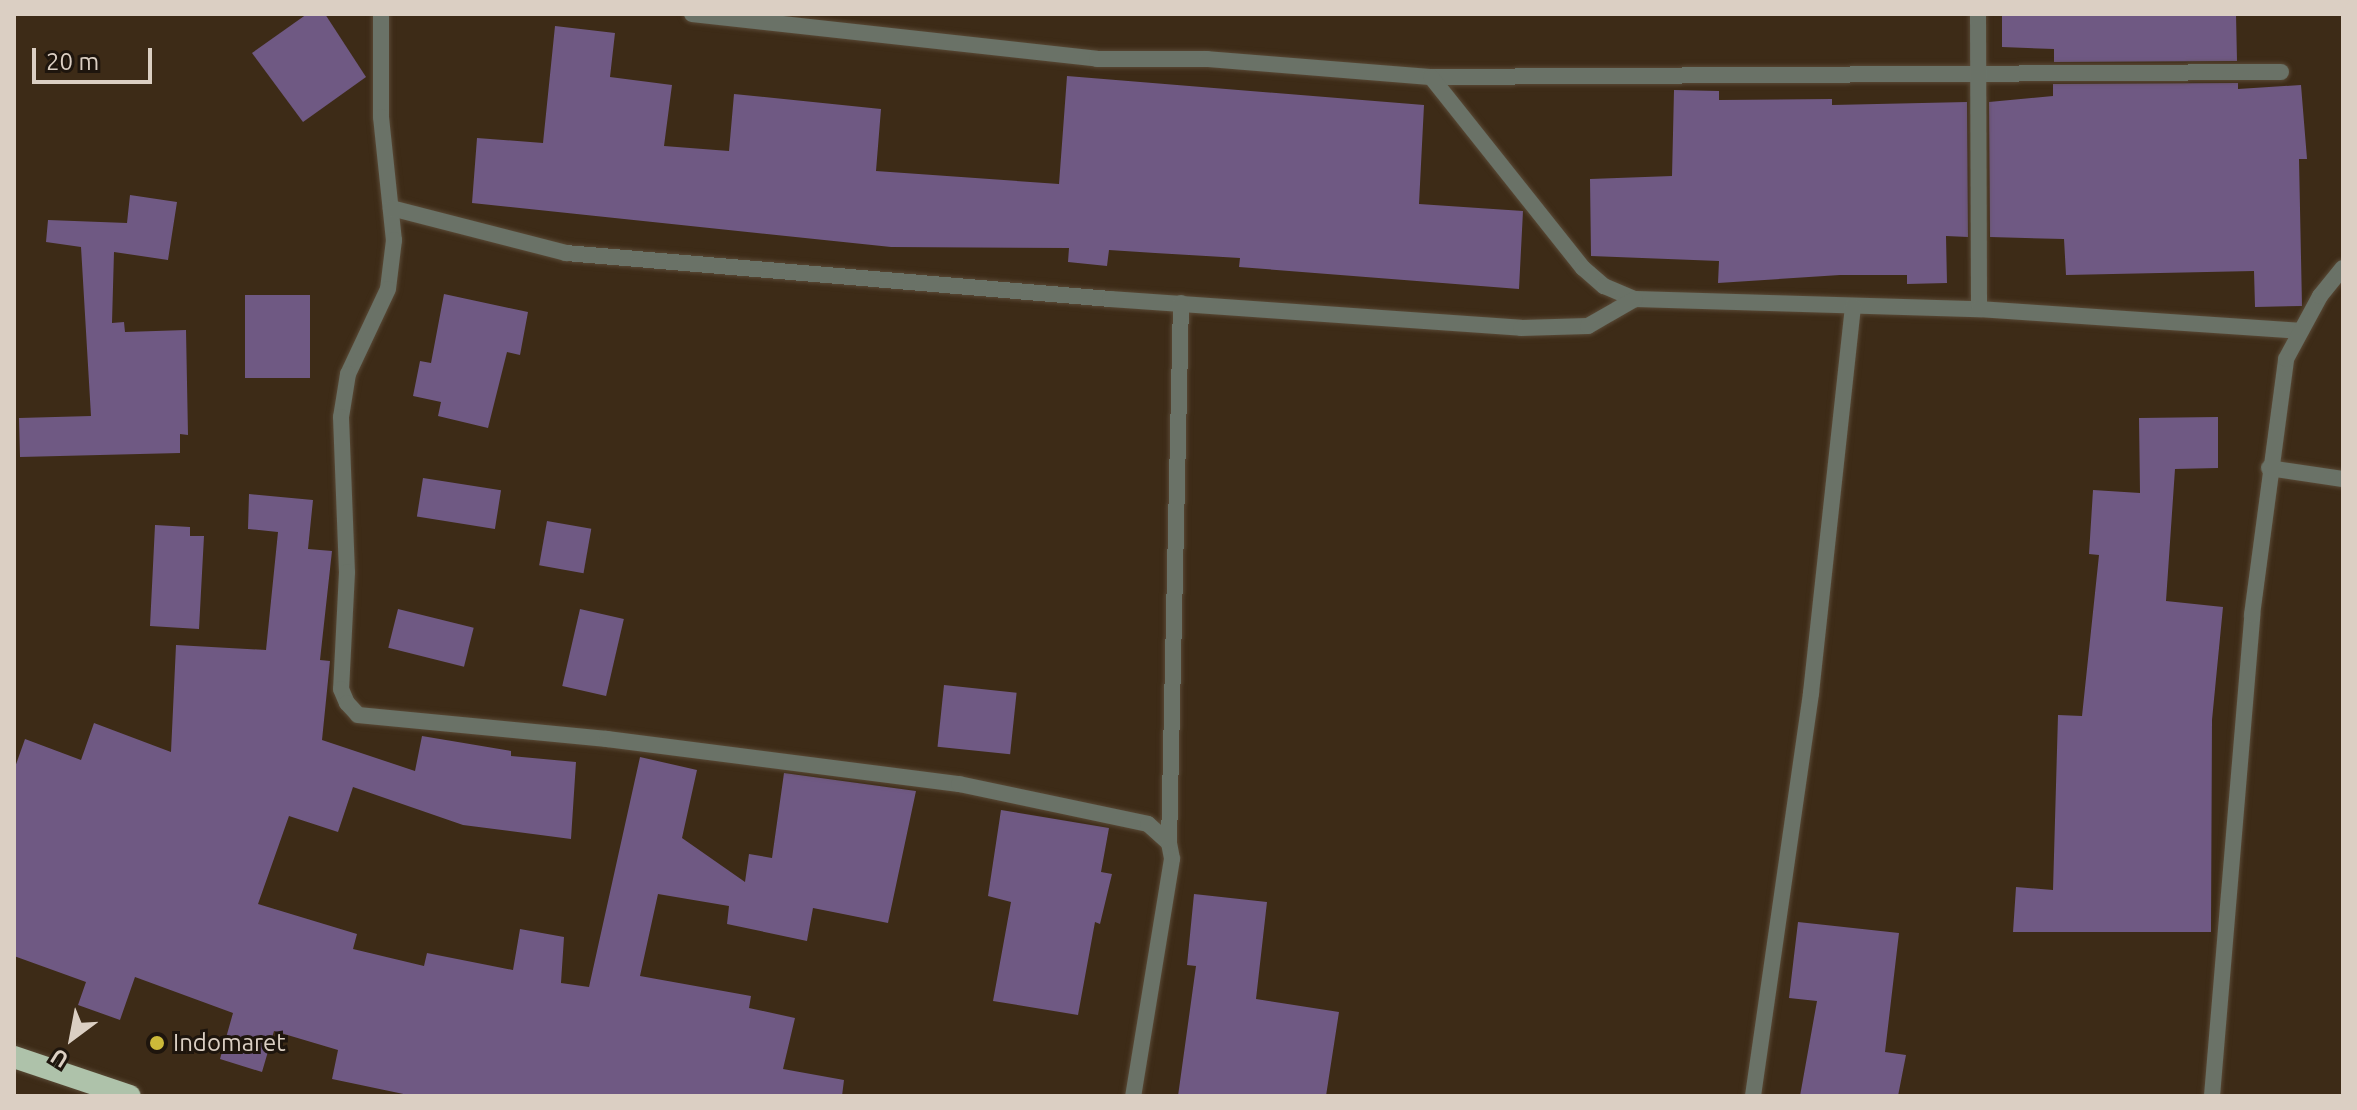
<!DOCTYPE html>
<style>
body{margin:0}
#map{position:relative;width:2357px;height:1110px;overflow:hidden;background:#3d2b17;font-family:Ubuntu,sans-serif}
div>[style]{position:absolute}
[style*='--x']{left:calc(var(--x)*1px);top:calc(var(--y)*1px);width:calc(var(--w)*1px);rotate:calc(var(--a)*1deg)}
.building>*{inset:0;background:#6f5983;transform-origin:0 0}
.roads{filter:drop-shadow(0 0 2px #594936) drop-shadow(0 0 2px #594936)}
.minor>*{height:16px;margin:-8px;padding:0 8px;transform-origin:8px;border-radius:8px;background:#6a7267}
.trunk>*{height:22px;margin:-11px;padding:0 11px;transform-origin:11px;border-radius:11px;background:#aec2aa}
.dots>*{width:22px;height:22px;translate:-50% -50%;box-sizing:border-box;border:4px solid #1e150d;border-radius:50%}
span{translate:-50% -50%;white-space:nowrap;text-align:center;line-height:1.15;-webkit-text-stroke:6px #1e150d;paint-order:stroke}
.poi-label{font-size:24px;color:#dbcfc3}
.left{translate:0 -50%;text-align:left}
.frame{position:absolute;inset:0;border:16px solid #dbcfc3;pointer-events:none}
.north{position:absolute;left:32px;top:998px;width:80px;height:80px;-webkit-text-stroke:6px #1e150d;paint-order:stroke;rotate:212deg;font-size:22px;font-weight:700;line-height:32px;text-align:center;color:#dbcfc3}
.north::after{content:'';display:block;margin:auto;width:28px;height:36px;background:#dbcfc3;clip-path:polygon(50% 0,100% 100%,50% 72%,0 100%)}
.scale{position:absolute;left:32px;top:48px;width:120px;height:36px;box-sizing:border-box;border:4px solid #dbcfc3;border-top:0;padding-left:10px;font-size:24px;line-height:28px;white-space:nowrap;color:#dbcfc3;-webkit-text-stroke:6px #1e150d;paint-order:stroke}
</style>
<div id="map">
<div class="building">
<i style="clip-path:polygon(307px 14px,325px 14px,366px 77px,303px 122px,252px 53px)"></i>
<i style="clip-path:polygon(2002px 14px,2236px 14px,2237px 61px,2054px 62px,2054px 49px,2002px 47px)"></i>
<i style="clip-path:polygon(555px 26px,615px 33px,610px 77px,672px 85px,664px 146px,729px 151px,734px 94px,881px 109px,876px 171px,1059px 184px,1067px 76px,1424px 105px,1419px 204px,1523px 211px,1519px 289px,1239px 267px,1240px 258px,1155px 253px,1109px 250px,1107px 266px,1068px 262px,1069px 248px,891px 247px,472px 203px,477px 138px,543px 143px)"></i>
<i style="clip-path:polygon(2238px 83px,2238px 89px,2301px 85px,2307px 159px,2299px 159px,2302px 306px,2255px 307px,2254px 271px,2066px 275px,2064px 239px,1990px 237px,1989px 102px,2053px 96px,2053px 84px)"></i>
<i style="clip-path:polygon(1674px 90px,1719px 91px,1719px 100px,1832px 99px,1832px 105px,1967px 102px,1968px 237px,1946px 236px,1947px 283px,1907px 284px,1907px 275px,1840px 275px,1718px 283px,1719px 261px,1591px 256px,1590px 179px,1672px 176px)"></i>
<i style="clip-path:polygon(130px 195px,177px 202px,168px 260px,114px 252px,112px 323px,124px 322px,125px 332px,186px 330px,188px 435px,180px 434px,180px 453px,20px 457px,19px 418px,91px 416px,81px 247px,46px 242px,48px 220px,127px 223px)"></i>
<i style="clip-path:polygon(444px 294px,528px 312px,520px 355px,507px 352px,488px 428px,438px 416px,441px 402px,413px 396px,420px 361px,431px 363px)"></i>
<i style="left:245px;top:295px;width:65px;height:83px"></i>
<i style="clip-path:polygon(2218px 417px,2218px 468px,2175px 469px,2166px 601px,2223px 607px,2212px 720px,2211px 932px,2013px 932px,2016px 887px,2053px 890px,2058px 715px,2082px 716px,2099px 555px,2089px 554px,2093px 490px,2140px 493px,2139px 418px)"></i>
<i style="left:423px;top:478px;width:79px;height:39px;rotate:9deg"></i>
<i style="clip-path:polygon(249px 494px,313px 500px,308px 549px,332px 551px,320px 660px,330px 661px,322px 740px,415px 771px,422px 736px,511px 751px,511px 756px,576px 762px,571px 839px,463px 825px,353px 787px,338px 832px,289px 816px,258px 904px,357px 934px,353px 949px,424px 966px,427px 953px,513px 970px,520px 929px,564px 937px,561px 983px,589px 987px,640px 757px,697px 770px,682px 838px,745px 882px,749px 854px,772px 858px,784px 773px,916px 791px,888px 923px,813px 908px,807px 941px,727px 924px,729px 906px,658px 894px,640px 976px,751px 996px,749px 1008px,795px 1018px,783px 1069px,844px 1080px,842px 1096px,413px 1096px,332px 1079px,338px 1050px,274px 1031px,262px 1072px,220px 1059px,233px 1013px,135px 977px,120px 1020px,78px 1005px,86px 982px,14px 956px,14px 770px,25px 739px,81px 760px,94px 723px,171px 752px,176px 645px,266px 650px,278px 532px,248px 529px)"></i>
<i style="left:547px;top:521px;width:45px;height:45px;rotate:10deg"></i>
<i style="clip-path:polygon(155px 525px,190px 527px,190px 536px,204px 536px,199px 629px,150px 626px)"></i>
<i style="left:398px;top:609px;width:78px;height:40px;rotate:14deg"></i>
<i style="left:580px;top:609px;width:45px;height:79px;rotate:13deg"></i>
<i style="left:944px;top:685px;width:73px;height:62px;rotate:6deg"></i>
<i style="clip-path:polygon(1001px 810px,1109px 828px,1101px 872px,1112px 874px,1100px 924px,1095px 922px,1078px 1015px,993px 1001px,1011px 902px,988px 896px)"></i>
<i style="clip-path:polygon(1194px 894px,1267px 902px,1256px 999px,1339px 1012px,1326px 1096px,1178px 1096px,1196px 966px,1187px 965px)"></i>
<i style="clip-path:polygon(1798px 922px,1899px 933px,1885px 1052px,1906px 1055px,1898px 1096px,1800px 1096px,1817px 1001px,1789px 998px)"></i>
</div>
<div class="roads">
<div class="minor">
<i style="--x:381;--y:14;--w:103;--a:90"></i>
<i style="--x:381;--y:117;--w:124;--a:84"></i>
<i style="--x:394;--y:240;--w:49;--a:97"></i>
<i style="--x:388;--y:289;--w:94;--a:115.2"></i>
<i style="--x:348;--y:374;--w:44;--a:99.2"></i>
<i style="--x:341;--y:417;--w:155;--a:87.8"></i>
<i style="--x:347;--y:572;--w:117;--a:92.9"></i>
<i style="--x:341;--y:689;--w:15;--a:67"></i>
<i style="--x:347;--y:703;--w:16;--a:47"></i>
<i style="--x:358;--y:715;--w:250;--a:5.5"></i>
<i style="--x:607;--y:739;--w:355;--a:7.3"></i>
<i style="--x:959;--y:784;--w:193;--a:11.9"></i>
<i style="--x:1148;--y:824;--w:28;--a:42"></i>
<i style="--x:1169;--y:843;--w:16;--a:79"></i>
<i style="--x:1172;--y:859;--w:240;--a:99.3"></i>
<i style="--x:692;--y:14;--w:407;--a:6.3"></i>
<i style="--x:1097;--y:59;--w:110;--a:0"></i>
<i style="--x:1207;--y:59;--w:225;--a:4.6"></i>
<i style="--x:1431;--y:77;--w:850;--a:-0.34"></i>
<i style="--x:1978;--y:14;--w:295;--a:89.8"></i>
<i style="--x:1431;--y:77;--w:244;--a:51.5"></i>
<i style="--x:1583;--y:268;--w:28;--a:41"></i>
<i style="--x:1604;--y:286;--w:34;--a:23"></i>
<i style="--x:1635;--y:299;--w:344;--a:1.7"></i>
<i style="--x:1979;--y:309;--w:320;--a:3.9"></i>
<i style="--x:391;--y:208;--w:181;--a:14.4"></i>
<i style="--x:566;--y:253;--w:546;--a:4.83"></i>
<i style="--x:1110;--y:299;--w:412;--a:4"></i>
<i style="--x:1521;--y:328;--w:67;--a:-1.7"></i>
<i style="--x:1588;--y:326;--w:54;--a:-29.9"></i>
<i style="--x:2269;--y:468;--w:75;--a:8.5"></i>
<i style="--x:1169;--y:843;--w:540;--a:-88.73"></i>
<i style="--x:1753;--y:1096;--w:407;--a:-81.8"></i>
<i style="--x:1811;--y:693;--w:389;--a:-83.8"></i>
<i style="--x:2212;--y:1096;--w:483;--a:-85.2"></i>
<i style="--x:2252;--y:615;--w:258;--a:-82.4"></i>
<i style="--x:2286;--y:359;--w:72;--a:-61.6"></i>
<i style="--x:2320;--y:296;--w:36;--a:-51"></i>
</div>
<div class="trunk">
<i style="--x:14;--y:1057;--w:122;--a:18.6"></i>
</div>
</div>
<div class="dots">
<i style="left:157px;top:1043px;background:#ccb939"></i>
</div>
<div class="poi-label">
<span class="left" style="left:173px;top:1043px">Indomaret</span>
</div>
<div class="frame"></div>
<div class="north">U</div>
<div class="scale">20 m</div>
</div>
